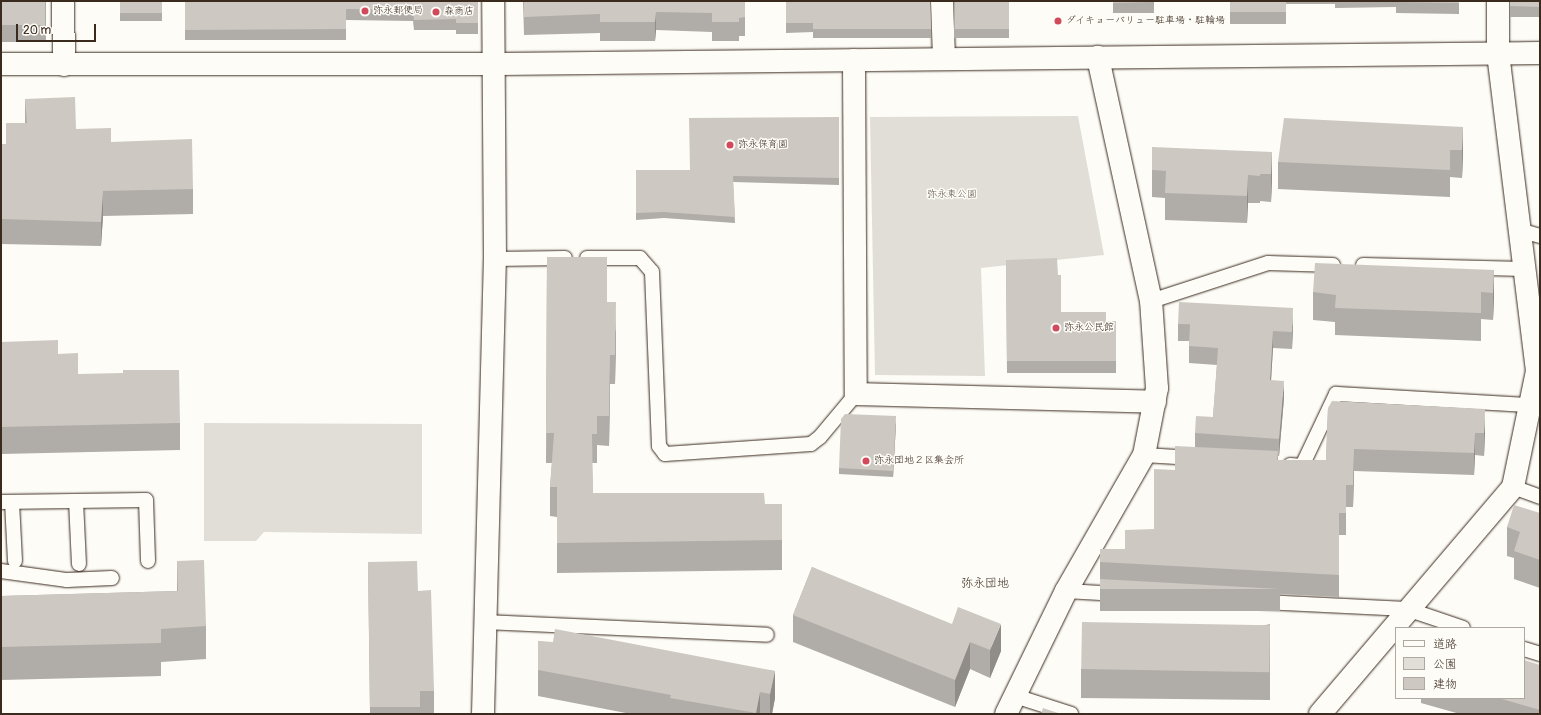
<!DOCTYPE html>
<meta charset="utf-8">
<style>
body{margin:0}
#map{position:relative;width:1541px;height:715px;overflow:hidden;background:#fdfcf7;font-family:Pangolin,"Klee One",sans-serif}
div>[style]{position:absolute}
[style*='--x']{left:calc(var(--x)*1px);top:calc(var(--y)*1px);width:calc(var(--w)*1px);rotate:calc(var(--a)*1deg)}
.green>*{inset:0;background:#e1ded7}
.roads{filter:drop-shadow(0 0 1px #3b2a1e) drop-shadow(0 0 1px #3b2a1e)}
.lane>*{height:14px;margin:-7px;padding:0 7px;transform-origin:7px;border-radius:7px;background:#fdfcf7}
.street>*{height:22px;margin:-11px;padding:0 11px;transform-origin:11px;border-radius:11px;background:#fdfcf7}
.secondary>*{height:22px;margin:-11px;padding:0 11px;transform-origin:11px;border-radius:11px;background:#fdfcf7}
.wall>*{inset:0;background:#b0aca7;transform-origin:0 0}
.shaded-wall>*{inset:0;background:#908c88}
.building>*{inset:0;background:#cdc8c2;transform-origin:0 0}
.dots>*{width:11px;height:11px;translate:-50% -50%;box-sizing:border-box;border:2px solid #fdfcf7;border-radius:50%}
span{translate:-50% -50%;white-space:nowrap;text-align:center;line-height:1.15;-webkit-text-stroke:3px #fdfcf7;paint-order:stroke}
.poi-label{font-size:10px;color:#3b2a1e}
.left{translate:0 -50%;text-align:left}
.park-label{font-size:10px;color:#64574c}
.quarter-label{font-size:12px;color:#3b2a1e}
.frame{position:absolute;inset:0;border:2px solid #3b2a1e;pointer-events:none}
.legend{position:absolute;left:1395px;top:627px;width:130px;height:72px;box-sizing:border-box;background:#fdfcf7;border:1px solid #afa8a0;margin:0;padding:5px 7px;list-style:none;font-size:12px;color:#3b2a1e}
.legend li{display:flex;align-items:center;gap:8px;height:20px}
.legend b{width:20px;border:1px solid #afa8a0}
.scale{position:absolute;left:16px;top:24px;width:80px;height:18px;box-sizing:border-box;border:2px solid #3b2a1e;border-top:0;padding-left:5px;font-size:12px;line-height:14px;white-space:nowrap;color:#3b2a1e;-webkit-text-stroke:3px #fdfcf7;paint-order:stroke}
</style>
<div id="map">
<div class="green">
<i style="clip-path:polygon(1078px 116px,1104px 255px,981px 268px,985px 376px,875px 375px,870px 117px)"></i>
<i style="clip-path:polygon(204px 423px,422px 424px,422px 534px,264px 532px,256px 541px,204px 541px)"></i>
</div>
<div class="roads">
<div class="lane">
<i style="--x:1519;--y:230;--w:22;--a:16"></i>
<i style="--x:587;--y:258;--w:53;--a:0"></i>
<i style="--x:640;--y:258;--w:18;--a:49"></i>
<i style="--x:652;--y:272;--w:174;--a:87.7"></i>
<i style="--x:659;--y:446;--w:10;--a:53"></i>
<i style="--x:665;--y:454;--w:146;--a:-3.9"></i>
<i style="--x:811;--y:444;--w:11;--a:-38"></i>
<i style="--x:820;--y:437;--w:56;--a:-50.1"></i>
<i style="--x:495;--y:259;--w:70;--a:-0.8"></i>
<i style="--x:1363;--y:265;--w:161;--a:1.4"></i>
<i style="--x:1151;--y:301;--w:123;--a:-18"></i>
<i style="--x:1268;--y:263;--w:65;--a:1.8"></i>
<i style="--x:1144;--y:455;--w:49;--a:3.5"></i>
<i style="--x:1290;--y:465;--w:12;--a:5"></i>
<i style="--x:1302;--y:466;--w:80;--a:-64.7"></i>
<i style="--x:1336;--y:394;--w:193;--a:3.3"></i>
<i style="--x:1513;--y:487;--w:29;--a:20"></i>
<i style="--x:76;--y:501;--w:63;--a:87.3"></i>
<i style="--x:1;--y:502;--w:145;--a:-0.8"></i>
<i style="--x:146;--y:500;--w:61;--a:88.1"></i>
<i style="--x:12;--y:502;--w:59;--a:87.1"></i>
<i style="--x:1;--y:571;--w:67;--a:7.8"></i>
<i style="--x:67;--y:580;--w:45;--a:-2.5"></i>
<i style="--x:1066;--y:591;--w:52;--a:3.3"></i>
<i style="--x:1263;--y:602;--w:144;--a:2.8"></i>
<i style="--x:1407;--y:609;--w:59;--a:18.7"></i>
<i style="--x:486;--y:622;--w:281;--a:2.6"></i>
<i style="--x:1524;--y:649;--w:17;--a:17"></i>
<i style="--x:1015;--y:696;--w:59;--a:17.8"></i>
</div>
<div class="street">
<i style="--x:63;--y:1;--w:64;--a:89.1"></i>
<i style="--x:942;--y:1;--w:57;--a:88"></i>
<i style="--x:854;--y:60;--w:334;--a:89.7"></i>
<i style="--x:856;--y:394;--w:299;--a:1.5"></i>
<i style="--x:1006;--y:714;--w:137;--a:-64"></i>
<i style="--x:1066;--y:591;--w:157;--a:-60.2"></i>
<i style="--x:1144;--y:455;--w:68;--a:-79"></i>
<i style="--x:1157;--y:388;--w:87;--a:-93.9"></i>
<i style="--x:1151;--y:301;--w:250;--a:-102.3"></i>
<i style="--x:1320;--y:714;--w:298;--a:-49.6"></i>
<i style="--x:1513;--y:487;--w:118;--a:-78.3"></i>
<i style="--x:1537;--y:371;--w:319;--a:-97"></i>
<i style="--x:1498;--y:54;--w:53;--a:-90"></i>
</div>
<div class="secondary">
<i style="--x:1;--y:64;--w:492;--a:0"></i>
<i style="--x:493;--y:64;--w:1047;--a:-0.6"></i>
<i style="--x:483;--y:714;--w:455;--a:-88.5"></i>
<i style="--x:495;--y:259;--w:258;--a:-90.4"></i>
</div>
</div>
<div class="wall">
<i style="left:1px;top:1px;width:45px;height:41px"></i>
<i style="left:120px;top:1px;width:42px;height:20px"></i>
<i style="clip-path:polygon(185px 1px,478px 1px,478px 34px,456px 34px,456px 30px,414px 30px,413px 21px,346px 20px,346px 40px,185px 40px)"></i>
<i style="clip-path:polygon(523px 1px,745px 1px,745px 36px,739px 36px,739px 41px,712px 41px,712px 32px,656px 30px,655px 41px,600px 41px,600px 33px,524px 35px)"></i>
<i style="clip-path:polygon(786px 1px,931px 29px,931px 38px,813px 38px,813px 32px,786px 33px)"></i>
<i style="left:954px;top:1px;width:55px;height:37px"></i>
<i style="left:1113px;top:1px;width:41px;height:12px"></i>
<i style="clip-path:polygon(1230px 1px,1459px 1px,1459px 14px,1396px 13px,1396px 7px,1335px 8px,1335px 4px,1286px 4px,1286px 24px,1230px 24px)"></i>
<i style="left:1510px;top:1px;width:30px;height:16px"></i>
<i style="clip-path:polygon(25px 99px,76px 129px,111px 142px,193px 189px,193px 214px,103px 216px,101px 246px,1px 244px,1px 144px,6px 144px,6px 123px,25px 123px)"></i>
<i style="clip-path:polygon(839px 117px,839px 185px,733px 182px,735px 223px,664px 218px,636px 220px,636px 170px,690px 170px)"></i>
<i style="clip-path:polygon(1463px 127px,1463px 154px,1462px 178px,1450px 177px,1450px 197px,1278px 189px,1278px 162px)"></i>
<i style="clip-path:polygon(1272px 152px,1272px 180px,1271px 202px,1260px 201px,1260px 203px,1248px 203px,1247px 223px,1165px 220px,1165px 198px,1152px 197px,1152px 170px)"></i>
<i style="clip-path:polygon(547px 257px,607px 302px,616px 332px,615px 384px,610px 384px,609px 446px,597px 445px,597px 463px,592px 463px,593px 493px,765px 504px,782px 504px,782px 570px,557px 573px,557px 517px,550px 516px,550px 487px,552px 463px,546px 463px)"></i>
<i style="clip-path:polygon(1006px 260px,1058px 275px,1061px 312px,1106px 321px,1116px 321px,1116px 373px,1007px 373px)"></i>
<i style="clip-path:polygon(1494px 270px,1494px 298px,1493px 320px,1481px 319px,1481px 341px,1335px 335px,1335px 322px,1313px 320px,1313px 292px)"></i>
<i style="clip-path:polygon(1178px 324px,1293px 325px,1292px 349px,1273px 348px,1271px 380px,1284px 398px,1279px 456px,1278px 456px,1278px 460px,1326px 460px,1328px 408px,1485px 431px,1484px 456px,1475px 455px,1474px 475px,1354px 471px,1353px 507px,1346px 507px,1346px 535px,1339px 535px,1339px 597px,1280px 594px,1280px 611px,1100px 611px,1100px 549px,1125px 549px,1154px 529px,1175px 470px,1195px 447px,1195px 433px,1213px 417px,1217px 365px,1189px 363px,1189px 341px,1178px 341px)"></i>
<i style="clip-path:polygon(1px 342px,58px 354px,78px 374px,180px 423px,180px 450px,1px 454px)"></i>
<i style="clip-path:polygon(896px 423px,893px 477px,839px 474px,839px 468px)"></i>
<i style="clip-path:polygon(1540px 513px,1540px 588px,1514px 579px,1514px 558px,1507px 556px,1507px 527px)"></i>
<i style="clip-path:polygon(177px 561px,206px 626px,206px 659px,161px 662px,161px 676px,1px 680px,1px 596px,177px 591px)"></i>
<i style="clip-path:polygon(368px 562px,418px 591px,434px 691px,434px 714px,370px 714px)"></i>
<i style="clip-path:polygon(812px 567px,1001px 651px,990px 678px,970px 669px,955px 707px,793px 642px,793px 615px)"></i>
<i style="clip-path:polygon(1270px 624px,1270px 700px,1081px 698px,1081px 669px)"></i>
<i style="clip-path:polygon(538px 641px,775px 671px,775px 698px,772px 714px,631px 714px,538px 696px)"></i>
<i style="clip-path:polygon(1540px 665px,1540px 714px,1460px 714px,1421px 703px,1421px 698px,1524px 698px)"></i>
</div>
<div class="shaded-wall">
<i style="clip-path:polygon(656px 12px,656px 30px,655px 41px,655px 22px)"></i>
<i style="clip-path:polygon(1463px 127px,1463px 154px,1462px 178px,1462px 150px)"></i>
<i style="clip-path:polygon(1272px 152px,1272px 180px,1271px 202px,1271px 174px)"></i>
<i style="clip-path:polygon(1248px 175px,1248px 203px,1247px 223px,1247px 196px)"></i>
<i style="clip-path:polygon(103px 191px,103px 216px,101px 246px,101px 222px)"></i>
<i style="clip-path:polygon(1494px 270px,1494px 298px,1493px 320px,1493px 293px)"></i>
<i style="clip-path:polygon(616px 302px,616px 332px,615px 384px,615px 355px)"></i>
<i style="clip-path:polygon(1293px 308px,1293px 325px,1292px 349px,1292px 332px)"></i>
<i style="clip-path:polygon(1273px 331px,1273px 348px,1270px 397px,1270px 380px)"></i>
<i style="clip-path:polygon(610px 355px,610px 384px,609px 446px,609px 416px)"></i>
<i style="clip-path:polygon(1284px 381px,1284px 398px,1279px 456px,1279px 439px)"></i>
<i style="clip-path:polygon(1485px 409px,1485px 431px,1484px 456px,1484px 433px)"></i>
<i style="clip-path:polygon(896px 416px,896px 423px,893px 477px,893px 471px)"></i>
<i style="clip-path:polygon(1475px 433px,1475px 455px,1474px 475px,1474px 453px)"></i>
<i style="clip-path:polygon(1354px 449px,1354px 471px,1353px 507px,1353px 485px)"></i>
<i style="clip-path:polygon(1001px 624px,1001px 651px,990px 678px,990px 650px)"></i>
<i style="clip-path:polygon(970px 642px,970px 669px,955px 707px,955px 680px)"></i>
<i style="clip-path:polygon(775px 671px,775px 698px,772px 714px,770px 714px,770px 694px)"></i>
<i style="clip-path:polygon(760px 692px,760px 714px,756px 714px,756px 713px)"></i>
</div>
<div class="building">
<i style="left:1px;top:1px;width:44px;height:24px"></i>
<i style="left:120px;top:1px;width:42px;height:12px"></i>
<i style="clip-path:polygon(185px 1px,478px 1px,478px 23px,456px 23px,456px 19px,414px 20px,413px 10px,346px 9px,346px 29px,185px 30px)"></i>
<i style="clip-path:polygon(524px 1px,745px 1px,745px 17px,739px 18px,739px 22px,712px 22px,712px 13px,656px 12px,655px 22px,600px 22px,600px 14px,524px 17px)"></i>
<i style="clip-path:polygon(786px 1px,930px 1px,931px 29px,813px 29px,813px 23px,786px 23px)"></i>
<i style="left:955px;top:1px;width:54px;height:28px"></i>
<i style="clip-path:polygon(1113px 1px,1154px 1px,1154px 2px,1113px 3px)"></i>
<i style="left:1230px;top:1px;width:56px;height:11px"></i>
<i style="clip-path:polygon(1396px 1px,1459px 1px,1459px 3px,1396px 2px)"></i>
<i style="clip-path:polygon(1510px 1px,1540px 1px,1540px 7px,1510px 6px)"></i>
<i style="clip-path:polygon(75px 97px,76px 129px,111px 128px,111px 142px,192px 139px,193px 189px,103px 191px,101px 222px,1px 219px,1px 144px,6px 144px,6px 123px,27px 123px,25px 99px)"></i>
<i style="clip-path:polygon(839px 117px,839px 178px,733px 176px,735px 217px,664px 212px,636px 213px,636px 170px,690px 170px,689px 118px)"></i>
<i style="clip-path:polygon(1284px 118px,1463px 127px,1462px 150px,1450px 150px,1450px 170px,1278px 162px)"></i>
<i style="clip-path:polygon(1152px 147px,1272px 152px,1271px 174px,1260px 174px,1260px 176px,1248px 175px,1247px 196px,1165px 193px,1166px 171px,1152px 170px)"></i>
<i style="clip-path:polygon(547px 257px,607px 257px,607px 302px,616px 302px,615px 355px,610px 355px,609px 416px,597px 416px,597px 434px,592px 434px,593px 493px,764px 493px,765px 504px,782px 504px,782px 540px,557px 543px,557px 487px,550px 487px,554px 433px,546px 433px)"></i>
<i style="clip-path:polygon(1057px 258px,1058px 275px,1061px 275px,1061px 312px,1106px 312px,1106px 321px,1116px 321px,1116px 361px,1007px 361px,1006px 260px)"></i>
<i style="clip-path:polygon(1315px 263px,1494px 270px,1493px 293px,1481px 292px,1481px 313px,1335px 308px,1336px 295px,1313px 292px)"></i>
<i style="clip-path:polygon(1179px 302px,1293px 308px,1292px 332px,1273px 331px,1270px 380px,1284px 381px,1279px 439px,1195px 433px,1196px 416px,1213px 417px,1218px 348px,1189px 346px,1190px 324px,1178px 324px)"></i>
<i style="clip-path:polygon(58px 340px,58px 354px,78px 353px,78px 374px,123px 373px,123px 370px,179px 370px,180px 423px,1px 427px,1px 342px)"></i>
<i style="clip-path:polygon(1332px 401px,1485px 409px,1484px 433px,1475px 433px,1474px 453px,1354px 449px,1353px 485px,1346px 485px,1346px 513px,1339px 513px,1339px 575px,1100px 562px,1100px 549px,1125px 549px,1125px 530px,1154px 529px,1154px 469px,1175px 470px,1175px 446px,1278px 451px,1277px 460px,1326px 460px,1328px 408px)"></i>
<i style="clip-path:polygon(845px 414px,896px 416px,893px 471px,839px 468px,841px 419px)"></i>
<i style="clip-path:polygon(1514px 505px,1540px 513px,1540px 560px,1514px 551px,1520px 532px,1507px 527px)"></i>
<i style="clip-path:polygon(204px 560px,206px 626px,161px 629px,161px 643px,1px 647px,1px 596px,178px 591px,177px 561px)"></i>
<i style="clip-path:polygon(417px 561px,418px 591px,431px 590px,434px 691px,420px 691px,420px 707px,370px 707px,368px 562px)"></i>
<i style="clip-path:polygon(812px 567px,952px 624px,958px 607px,1001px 624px,990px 650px,970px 642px,955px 680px,793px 615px)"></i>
<i style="clip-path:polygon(1100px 579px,1280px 589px,1100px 589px)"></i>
<i style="left:1082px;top:622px;width:188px;height:47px;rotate:1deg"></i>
<i style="clip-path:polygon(555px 629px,775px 671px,770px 694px,760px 692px,756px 713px,670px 698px,671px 695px,538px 670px,538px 641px,553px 642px)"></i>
<i style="clip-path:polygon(1524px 660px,1540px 665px,1540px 710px,1498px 698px,1524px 698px)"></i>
<i style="clip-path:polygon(1043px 708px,1061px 714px,1041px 714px)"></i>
</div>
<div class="dots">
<i style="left:365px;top:11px;background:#d1495b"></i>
<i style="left:436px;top:12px;background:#d1495b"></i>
<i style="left:1058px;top:21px;background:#d1495b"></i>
<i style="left:730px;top:145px;background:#d1495b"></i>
<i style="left:1056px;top:328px;background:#d1495b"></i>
<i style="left:866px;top:461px;background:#d1495b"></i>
</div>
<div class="poi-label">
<span class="left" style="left:373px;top:11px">弥永郵便局</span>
<span class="left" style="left:444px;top:12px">森商店</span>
<span class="left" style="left:1066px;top:21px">ダイキョーバリュー駐車場・駐輪場</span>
<span class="left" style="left:738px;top:145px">弥永保育園</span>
<span class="left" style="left:1064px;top:328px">弥永公民館</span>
<span class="left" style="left:874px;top:461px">弥永団地２区集会所</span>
</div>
<div class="park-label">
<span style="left:952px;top:195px">弥永東公園</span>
</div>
<div class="quarter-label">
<span style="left:985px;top:584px">弥永団地</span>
</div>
<div class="frame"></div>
<ul class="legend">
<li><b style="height:5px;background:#fdfcf7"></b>道路</li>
<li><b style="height:11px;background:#e1ded7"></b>公園</li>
<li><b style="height:11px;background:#cdc8c2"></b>建物</li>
</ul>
<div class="scale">20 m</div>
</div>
